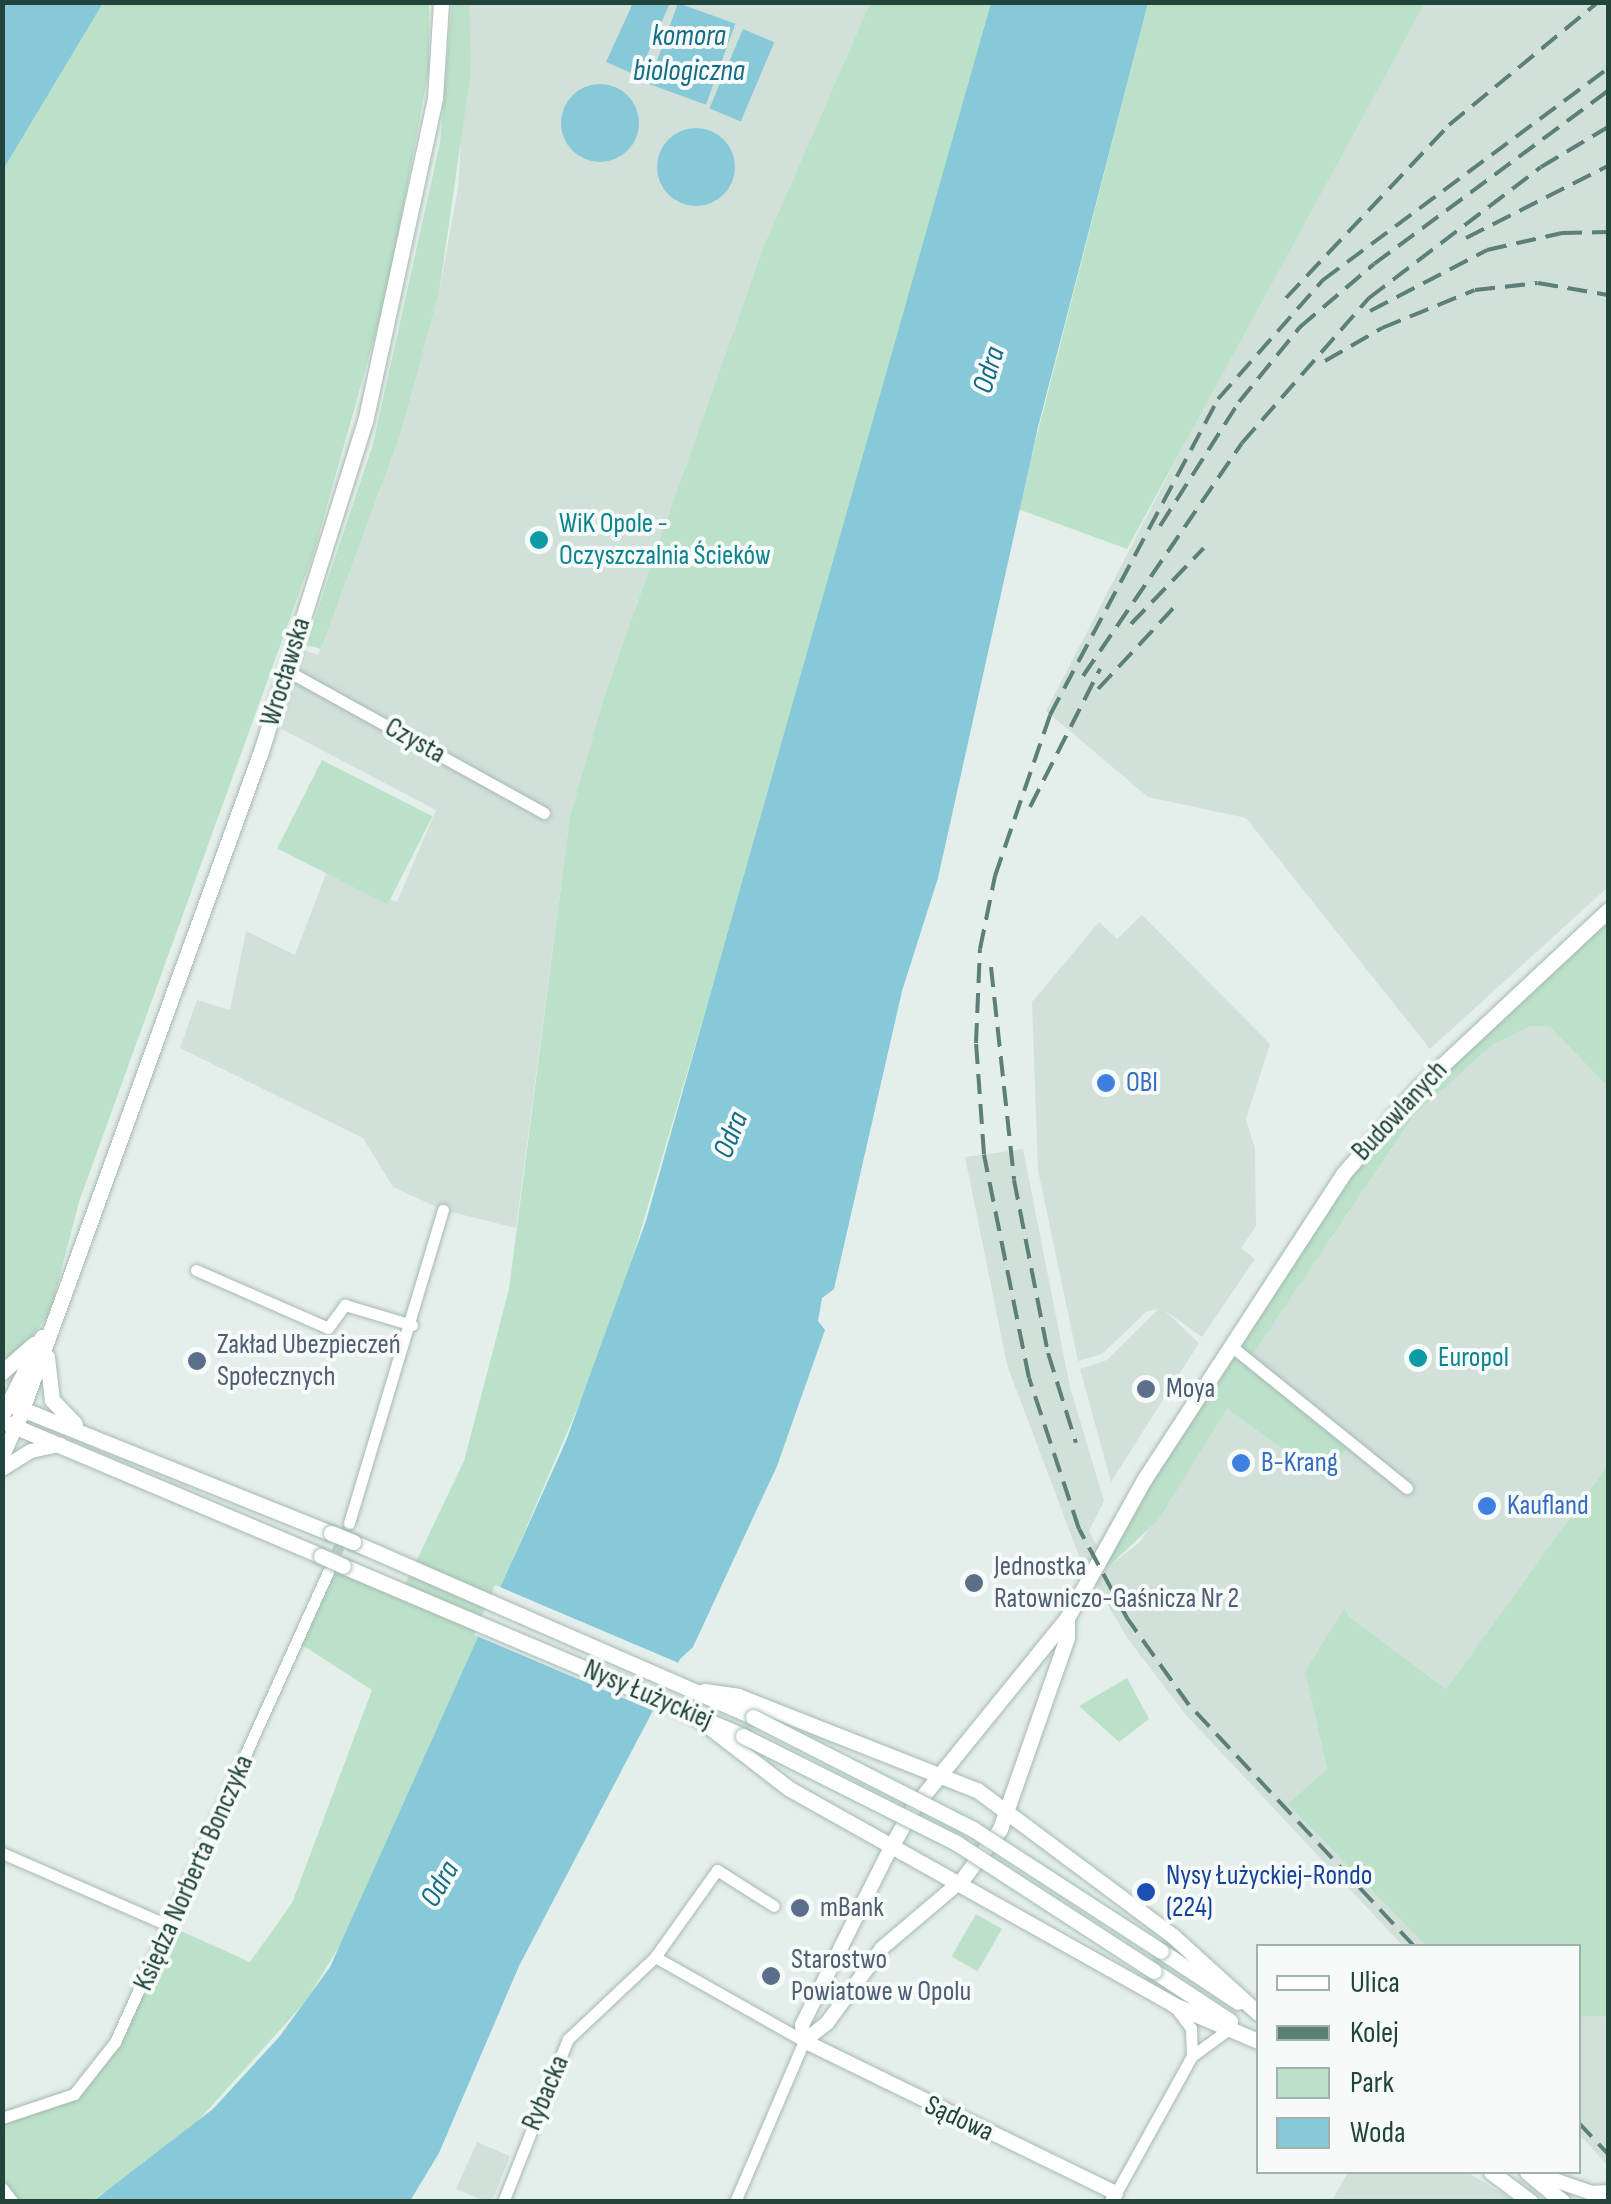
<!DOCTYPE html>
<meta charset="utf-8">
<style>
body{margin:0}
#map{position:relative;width:1611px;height:2204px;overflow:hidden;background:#e4efeb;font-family:"Sofia Sans Condensed",sans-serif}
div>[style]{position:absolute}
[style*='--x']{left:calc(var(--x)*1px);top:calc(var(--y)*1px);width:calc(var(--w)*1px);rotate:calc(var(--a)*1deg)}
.built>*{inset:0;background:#d2e0da}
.green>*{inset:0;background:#bbe2c8;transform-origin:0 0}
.water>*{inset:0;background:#87c8d9;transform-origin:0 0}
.round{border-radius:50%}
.pier>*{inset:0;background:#e4efeb;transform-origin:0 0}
.minor-tunnel>*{height:11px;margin-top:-5.5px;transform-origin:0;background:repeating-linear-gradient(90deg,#bdcdc8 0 11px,transparent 0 16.5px)}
.roads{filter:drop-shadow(0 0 2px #a6b8b3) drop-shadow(0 0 2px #a6b8b3)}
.minor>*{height:11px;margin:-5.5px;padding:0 5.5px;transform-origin:5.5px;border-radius:5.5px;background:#fff}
.tertiary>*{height:14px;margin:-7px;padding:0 7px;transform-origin:7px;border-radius:7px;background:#fff}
.secondary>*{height:15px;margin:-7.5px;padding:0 7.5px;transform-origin:7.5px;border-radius:7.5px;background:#fff}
.rail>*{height:4px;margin-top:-2px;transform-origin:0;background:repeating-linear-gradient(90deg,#5c7f78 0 20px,transparent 0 30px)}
.bridges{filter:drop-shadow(0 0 2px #a1bcb4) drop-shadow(0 0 2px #a1bcb4)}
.secondary-bridge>*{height:15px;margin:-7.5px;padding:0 7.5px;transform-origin:7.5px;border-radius:7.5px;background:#fff}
.dots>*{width:28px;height:28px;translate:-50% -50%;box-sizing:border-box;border:5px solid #f6fbf9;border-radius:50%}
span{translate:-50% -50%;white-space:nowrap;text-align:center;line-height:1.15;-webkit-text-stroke:8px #f6fbf9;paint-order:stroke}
.culture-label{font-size:28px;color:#0d838f}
.left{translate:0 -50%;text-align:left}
.street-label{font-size:28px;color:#21443c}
.shop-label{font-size:28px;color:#366cbe}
.service-label{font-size:28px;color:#4e5e75}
.transit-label{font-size:28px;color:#164399}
.water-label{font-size:30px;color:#146c87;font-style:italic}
.frame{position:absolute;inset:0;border:5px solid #21443c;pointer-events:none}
.legend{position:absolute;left:1256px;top:1944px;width:325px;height:230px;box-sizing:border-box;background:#f6fbf9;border:2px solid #a1b2ad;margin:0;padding:12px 18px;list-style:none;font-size:30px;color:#21443c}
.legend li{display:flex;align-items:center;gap:20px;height:50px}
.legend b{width:50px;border:2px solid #a1b2ad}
</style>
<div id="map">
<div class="built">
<i style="clip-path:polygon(469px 3px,870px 3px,768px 236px,604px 697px,570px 816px,516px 1228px,443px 1210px,393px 1187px,363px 1138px,180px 1048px,197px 1000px,230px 1010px,246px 931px,295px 955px,327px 871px,397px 902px,436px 810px,276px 726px,300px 649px,318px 655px,321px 649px,401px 433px,439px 293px,458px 188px)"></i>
<i style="clip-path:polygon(1425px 3px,1608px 3px,1608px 887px,1430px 1049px,1246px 818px,1148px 797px,1046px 711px,1223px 369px)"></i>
<i style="clip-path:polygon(1142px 915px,1270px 1044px,1246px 1119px,1255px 1149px,1256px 1226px,1241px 1248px,1255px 1259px,1202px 1337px,1163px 1309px,1199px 1343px,1111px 1482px,1080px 1369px,1107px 1360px,1158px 1309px,1146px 1312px,1102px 1354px,1078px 1361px,1038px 1170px,1032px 1002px,1099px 922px,1117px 939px)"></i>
<i style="clip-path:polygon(1531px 1026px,1550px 1027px,1608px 1087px,1608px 1465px,1446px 1689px,1347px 1616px,1305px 1672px,1327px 1769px,1289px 1804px,1426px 1946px,1403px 1946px,1186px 1715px,1128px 1639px,1079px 1556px,1007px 1365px,965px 1157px,1023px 1149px,1070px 1387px,1104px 1501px,1089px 1531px,1108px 1567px,1140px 1542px,1227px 1409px,1324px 1478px,1250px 1361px,1255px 1351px,1418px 1110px,1492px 1045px)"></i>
<i style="clip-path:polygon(1608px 2016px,1608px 2166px,1578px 2133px,1579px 2017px)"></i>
<i style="clip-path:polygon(477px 2142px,510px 2156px,494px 2197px,485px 2201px,456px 2189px)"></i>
<i style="clip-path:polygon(1348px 2172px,1467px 2172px,1514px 2201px,1331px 2202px)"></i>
</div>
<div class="green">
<i style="clip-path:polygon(103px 3px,429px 3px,429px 69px,388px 289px,314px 552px,79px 1202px,50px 1314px,3px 1372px,3px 170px)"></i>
<i style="clip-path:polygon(452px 3px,469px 3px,471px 71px,439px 293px,401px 433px,321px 649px,306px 645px,373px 444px,440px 143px)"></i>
<i style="clip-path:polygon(870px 3px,991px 3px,811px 651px,613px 1325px,411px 1797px,354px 1922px,306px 2001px,187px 2133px,92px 2201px,3px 2201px,2px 2119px,30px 2113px,90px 2078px,172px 1927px,250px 1962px,292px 1903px,372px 1690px,296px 1641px,327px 1562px,401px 1593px,464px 1461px,509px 1289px,570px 816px,604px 697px,765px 243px)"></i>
<i style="clip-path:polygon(1148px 3px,1425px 3px,1127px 549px,1018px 509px)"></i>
<i style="left:322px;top:760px;width:124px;height:99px;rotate:27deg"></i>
<i style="clip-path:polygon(1608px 910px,1608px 1087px,1550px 1027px,1531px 1026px,1492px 1045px,1415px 1114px,1253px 1354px,1251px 1362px,1351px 1442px,1325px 1479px,1227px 1409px,1158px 1520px,1107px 1568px,1101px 1554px,1357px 1155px)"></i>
<i style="clip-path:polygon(1608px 1465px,1608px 2016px,1579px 2017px,1578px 1946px,1426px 1946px,1288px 1804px,1327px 1769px,1305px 1672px,1345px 1607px,1348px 1616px,1446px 1689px)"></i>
<i style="clip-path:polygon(1127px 1678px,1149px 1719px,1119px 1742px,1079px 1706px)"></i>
<i style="left:976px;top:1914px;width:30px;height:49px;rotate:30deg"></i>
</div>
<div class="water">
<i style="clip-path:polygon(3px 2px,103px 3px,3px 170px,2px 3px)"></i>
<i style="clip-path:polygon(633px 3px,670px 3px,638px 76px,606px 62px)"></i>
<i style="left:678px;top:3px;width:61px;height:86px;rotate:20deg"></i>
<i style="clip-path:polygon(991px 3px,1148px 3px,1038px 427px,938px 878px,902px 991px,834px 1289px,822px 1298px,818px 1321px,825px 1330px,777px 1466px,693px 1647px,680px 1659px,519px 1966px,439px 2153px,410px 2201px,92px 2202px,213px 2109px,280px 2036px,330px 1967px,566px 1441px,646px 1221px)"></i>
<i style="left:743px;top:29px;width:34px;height:86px;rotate:23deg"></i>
<i class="round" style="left:561px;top:84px;width:78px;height:78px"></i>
<i class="round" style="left:657px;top:128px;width:78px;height:78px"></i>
</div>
<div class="pier">
<i style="left:495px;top:1585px;width:204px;height:54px;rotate:23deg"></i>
</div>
<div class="minor-tunnel">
<i style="--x:330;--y:1568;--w:49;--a:-67.1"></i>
</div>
<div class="roads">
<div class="minor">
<i style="--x:286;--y:670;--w:295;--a:29"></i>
<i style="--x:196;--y:1270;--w:144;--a:23.7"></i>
<i style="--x:328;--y:1328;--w:29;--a:-54"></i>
<i style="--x:345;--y:1305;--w:70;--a:16.6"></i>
<i style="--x:1231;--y:1346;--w:226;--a:38.9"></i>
<i style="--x:349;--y:1523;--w:327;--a:-73.3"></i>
<i style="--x:2;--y:1853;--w:185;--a:23.5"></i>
<i style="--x:655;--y:1957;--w:171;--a:29.4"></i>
<i style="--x:804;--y:2041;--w:175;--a:113.2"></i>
<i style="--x:1175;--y:2007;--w:26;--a:53"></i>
<i style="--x:1191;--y:2028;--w:28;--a:88"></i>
<i style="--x:2;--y:2118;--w:76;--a:-18.4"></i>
<i style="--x:74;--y:2094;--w:66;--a:-51.7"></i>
<i style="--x:115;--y:2042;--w:516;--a:-65.62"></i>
<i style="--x:1116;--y:2193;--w:157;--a:-61"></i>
<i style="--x:1192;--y:2056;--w:46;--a:-36.1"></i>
<i style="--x:503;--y:2202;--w:175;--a:-68.3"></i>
<i style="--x:568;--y:2039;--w:120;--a:-43.3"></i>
<i style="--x:655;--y:1957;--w:107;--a:-54.5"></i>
<i style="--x:717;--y:1870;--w:67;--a:32.3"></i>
</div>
<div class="tertiary">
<i style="--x:2;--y:1458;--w:35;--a:-66"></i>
<i style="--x:2;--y:1469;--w:34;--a:-32"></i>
<i style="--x:31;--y:1451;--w:30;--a:-12"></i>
<i style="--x:804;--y:2041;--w:347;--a:26"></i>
<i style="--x:1116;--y:2193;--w:10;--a:114"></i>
<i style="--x:804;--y:2041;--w:29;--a:-38"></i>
<i style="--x:827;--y:2023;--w:93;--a:-53.7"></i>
<i style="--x:882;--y:1948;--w:104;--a:-40.3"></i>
<i style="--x:804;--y:2041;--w:16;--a:-97"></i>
<i style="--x:802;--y:2025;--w:203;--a:-63.4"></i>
<i style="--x:1531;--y:2172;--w:65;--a:19"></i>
<i style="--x:1592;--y:2193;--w:16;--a:-4"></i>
<i style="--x:2;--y:2190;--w:15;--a:53"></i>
</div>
<div class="secondary">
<i style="--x:47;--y:1357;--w:43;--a:83.4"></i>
<i style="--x:52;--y:1400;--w:33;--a:46"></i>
<i style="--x:2;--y:1372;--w:43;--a:-41.2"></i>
<i style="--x:2;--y:1401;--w:354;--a:21.9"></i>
<i style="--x:5;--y:1410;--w:82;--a:-63.1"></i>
<i style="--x:2;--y:1421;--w:346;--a:22.9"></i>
<i style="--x:16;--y:1426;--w:718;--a:-70.05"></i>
<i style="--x:261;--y:751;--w:345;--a:-72.5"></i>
<i style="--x:365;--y:422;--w:331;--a:-77.8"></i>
<i style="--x:435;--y:98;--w:96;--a:-86.4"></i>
<i style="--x:353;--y:1542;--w:437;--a:23.6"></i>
<i style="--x:343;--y:1566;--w:435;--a:23"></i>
<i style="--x:704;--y:1691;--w:34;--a:8"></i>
<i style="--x:738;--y:1696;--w:257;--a:21.5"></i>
<i style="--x:977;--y:1790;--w:244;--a:36.7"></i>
<i style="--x:1173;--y:1936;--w:115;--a:42.2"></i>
<i style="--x:694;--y:1715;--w:119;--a:37.8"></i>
<i style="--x:788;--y:1788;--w:443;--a:29.3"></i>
<i style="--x:1174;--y:2005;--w:91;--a:23.2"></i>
<i style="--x:893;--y:1843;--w:40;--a:-60.3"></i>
<i style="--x:913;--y:1808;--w:245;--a:-51"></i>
<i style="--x:1067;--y:1618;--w:160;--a:-60.9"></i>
<i style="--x:1145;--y:1478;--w:363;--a:-56.9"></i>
<i style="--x:1343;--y:1174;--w:116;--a:-48.9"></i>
<i style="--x:1419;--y:1087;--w:259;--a:-43.1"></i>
<i style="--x:961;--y:1881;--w:65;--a:-53.1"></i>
<i style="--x:1000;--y:1829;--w:202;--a:-70.7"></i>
<i style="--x:1067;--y:1638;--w:20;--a:-90"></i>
<i style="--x:1161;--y:1951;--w:92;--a:33.5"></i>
<i style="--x:1154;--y:1971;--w:91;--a:33.3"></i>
<i style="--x:1491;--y:2172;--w:50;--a:36.9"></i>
<i style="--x:1527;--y:2172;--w:47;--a:39.8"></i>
</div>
</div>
<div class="rail">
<i style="--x:1466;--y:238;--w:159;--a:-26.9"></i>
<i style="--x:1286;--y:298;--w:238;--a:-46.7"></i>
<i style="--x:1449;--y:125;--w:193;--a:-39.5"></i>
<i style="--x:1370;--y:311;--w:132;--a:-27.5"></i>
<i style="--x:1487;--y:250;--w:77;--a:-12.8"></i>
<i style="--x:1562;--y:233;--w:46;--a:-1.2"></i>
<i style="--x:1325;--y:361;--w:66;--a:-30.1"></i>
<i style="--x:1382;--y:328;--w:100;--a:-22.2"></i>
<i style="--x:1475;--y:290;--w:63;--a:-6.3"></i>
<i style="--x:1538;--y:283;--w:71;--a:9.7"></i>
<i style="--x:1160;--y:526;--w:147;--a:-57.5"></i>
<i style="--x:1239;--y:402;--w:97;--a:-50.9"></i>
<i style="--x:1300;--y:327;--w:97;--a:-40.4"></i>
<i style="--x:1374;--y:264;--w:291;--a:-36.5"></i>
<i style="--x:1131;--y:624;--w:105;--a:-46.2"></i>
<i style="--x:1083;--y:676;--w:282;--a:-55.7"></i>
<i style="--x:1242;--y:443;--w:193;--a:-48.8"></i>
<i style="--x:1369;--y:298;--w:216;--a:-37.3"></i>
<i style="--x:1541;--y:167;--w:78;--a:-30.8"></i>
<i style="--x:1098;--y:689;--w:119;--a:-47"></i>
<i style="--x:1030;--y:807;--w:155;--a:-63.1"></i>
<i style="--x:991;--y:967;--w:214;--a:83.8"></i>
<i style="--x:1014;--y:1180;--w:176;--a:78.9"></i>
<i style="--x:1048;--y:1353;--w:94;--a:72.7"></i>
<i style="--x:1414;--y:1946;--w:330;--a:-133"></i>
<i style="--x:1189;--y:1705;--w:107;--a:-125.5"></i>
<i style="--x:1127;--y:1618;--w:101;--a:-118.3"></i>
<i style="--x:1079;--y:1529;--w:159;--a:-108.3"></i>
<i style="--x:1029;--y:1378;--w:228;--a:-101.4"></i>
<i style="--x:984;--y:1154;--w:111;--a:-94.1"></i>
<i style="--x:976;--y:1043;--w:94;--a:-87.6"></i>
<i style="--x:980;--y:949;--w:75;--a:-78.4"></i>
<i style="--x:995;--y:876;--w:170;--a:-71.1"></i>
<i style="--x:1050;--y:715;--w:358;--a:-62"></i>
<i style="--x:1218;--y:399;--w:159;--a:-48.6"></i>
<i style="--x:1323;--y:280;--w:355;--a:-36.6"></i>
<i style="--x:1578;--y:2122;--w:44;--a:46.8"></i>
</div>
<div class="bridges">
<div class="secondary-bridge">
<i style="--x:331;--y:1533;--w:24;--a:22"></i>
<i style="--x:321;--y:1556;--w:24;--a:24"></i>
<i style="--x:753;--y:1717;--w:247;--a:27"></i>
<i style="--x:973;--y:1829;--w:224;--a:33"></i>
<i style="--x:743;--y:1736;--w:237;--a:26.6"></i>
<i style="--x:955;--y:1842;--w:237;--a:33"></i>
</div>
</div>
<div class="dots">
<i style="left:539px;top:540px;background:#0f9aa8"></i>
<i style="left:1106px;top:1083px;background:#3f7fe0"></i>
<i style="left:1418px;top:1358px;background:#0f9aa8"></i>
<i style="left:197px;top:1361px;background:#5c6f8a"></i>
<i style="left:1146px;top:1389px;background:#5c6f8a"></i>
<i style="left:1241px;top:1463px;background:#3f7fe0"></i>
<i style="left:1487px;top:1506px;background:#3f7fe0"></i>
<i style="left:974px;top:1583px;background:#5c6f8a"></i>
<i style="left:1146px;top:1892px;background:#1a4fb4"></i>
<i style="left:800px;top:1908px;background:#5c6f8a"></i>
<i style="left:771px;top:1976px;background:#5c6f8a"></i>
</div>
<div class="culture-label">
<span class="left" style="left:559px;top:540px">WiK Opole -<br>Oczyszczalnia Ścieków</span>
<span class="left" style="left:1438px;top:1358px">Europol</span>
</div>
<div class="street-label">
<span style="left:286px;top:672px;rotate:-73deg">Wrocławska</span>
<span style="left:415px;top:741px;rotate:29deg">Czysta</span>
<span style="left:1400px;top:1111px;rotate:-47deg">Budowlanych</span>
<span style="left:648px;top:1695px;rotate:23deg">Nysy Łużyckiej</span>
<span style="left:194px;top:1873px;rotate:-66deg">Księdza Norberta Bonczyka</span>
<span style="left:546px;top:2093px;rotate:-67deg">Rybacka</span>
<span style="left:959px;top:2119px;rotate:25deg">Sądowa</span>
</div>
<div class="shop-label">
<span class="left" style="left:1126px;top:1083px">OBI</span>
<span class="left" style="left:1261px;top:1463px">B-Krang</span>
<span class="left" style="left:1507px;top:1506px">Kaufland</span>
</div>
<div class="service-label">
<span class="left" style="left:217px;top:1361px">Zakład Ubezpieczeń<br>Społecznych</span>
<span class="left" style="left:1166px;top:1389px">Moya</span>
<span class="left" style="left:994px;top:1583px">Jednostka<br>Ratowniczo-Gaśnicza Nr 2</span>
<span class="left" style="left:820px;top:1908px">mBank</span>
<span class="left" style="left:791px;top:1976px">Starostwo<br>Powiatowe w Opolu</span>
</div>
<div class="transit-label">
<span class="left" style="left:1166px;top:1892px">Nysy Łużyckiej-Rondo<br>(224)</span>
</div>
<div class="water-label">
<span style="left:689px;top:53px">komora<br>biologiczna</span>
<span style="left:989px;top:370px;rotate:-73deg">Odra</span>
<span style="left:731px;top:1135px;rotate:-68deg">Odra</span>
<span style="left:440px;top:1884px;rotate:-60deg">Odra</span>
</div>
<div class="frame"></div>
<ul class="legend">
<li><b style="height:12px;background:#fff"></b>Ulica</li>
<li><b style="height:12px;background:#5c7f78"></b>Kolej</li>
<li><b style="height:28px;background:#bbe2c8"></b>Park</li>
<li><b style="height:28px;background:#87c8d9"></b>Woda</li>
</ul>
</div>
